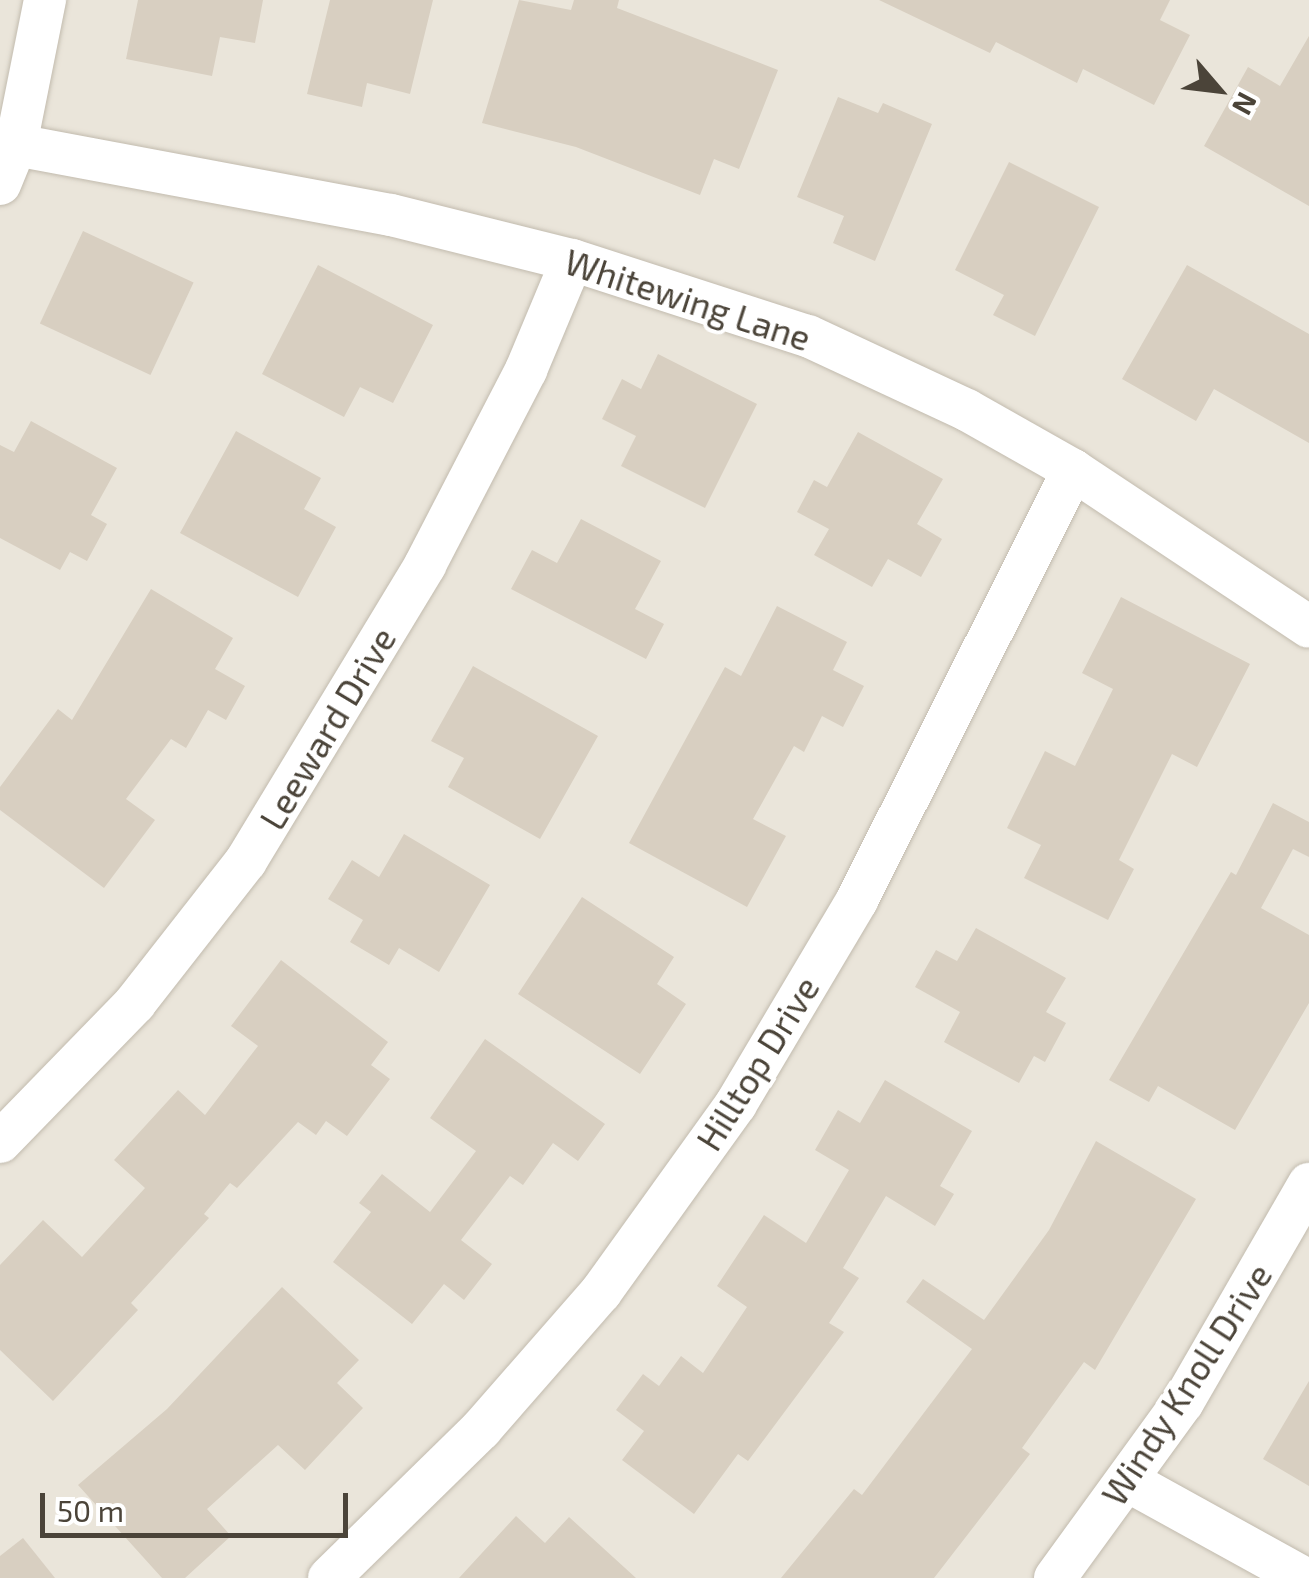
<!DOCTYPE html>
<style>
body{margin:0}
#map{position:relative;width:1309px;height:1578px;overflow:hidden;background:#f6f3ec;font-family:"Exo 2",sans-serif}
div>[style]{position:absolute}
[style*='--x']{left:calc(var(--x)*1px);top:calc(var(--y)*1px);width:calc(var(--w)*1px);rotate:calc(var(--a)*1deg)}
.residential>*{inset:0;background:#eae5da;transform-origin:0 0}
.building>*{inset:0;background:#d8cfc1;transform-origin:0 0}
.roads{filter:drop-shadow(0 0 2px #c2bbae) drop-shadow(0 0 2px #c2bbae)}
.minor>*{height:42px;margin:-21px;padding:0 21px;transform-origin:21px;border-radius:21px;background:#fff}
span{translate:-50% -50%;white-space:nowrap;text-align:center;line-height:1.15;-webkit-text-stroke:8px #fff;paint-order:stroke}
.street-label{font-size:35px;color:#4b4439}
.north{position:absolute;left:1169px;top:40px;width:100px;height:100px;-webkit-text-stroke:8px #fff;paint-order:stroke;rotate:118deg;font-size:28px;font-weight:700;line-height:40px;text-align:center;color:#4b4439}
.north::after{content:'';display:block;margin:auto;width:35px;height:45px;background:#4b4439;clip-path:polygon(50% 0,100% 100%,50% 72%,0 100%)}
.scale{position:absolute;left:40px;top:1493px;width:308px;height:45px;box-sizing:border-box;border:5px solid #4b4439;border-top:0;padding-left:12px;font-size:30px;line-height:35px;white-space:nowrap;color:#4b4439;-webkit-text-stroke:8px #fff;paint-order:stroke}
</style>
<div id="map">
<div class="residential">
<i style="left:0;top:0;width:1309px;height:1578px"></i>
</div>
<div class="building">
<i style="clip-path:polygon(138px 0,263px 0,255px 43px,220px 37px,212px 76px,126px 59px)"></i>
<i style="clip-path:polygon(330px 0,433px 0,410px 94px,367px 83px,362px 107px,307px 94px)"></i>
<i style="clip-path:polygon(519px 0,571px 10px,574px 0,619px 0,617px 8px,778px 70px,739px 169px,714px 159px,700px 195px,576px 147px,482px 123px)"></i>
<i style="clip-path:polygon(879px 0,1170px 0,1160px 20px,1190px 35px,1154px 105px,1083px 69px,1077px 83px,996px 42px,990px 53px)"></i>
<i style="clip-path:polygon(1309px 36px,1309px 206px,1204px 146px,1248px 67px,1280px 86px)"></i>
<i style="clip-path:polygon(838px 97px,878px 113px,883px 103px,932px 124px,875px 261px,833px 243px,844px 216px,797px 197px)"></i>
<i style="clip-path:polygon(1009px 162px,1099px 207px,1035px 336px,993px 315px,1004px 295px,955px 270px)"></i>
<i style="left:83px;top:231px;width:122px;height:102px;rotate:25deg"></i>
<i style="clip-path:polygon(318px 265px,433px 325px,393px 403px,360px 387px,344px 417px,262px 374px)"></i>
<i style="clip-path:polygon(1187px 265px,1309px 334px,1309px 443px,1214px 389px,1196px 421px,1122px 379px)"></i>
<i style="clip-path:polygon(658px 354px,757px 404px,705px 508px,621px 466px,636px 436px,602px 419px,622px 379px,641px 389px)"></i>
<i style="clip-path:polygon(31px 421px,117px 468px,91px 515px,107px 524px,87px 561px,70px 552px,60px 570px,0 538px,0 445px,14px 452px)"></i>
<i style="clip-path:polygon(236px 431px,321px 478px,304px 509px,336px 527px,298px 597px,180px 533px)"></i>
<i style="clip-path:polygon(858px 432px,943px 479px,917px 524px,942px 539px,921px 577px,888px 559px,872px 587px,814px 555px,829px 529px,797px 512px,814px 480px,827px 487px)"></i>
<i style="clip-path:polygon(581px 519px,661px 561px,635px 609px,664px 624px,646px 659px,511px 589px,532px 550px,557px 563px)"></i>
<i style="clip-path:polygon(151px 589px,233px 638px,215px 669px,245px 686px,226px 720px,208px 710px,186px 748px,171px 739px,126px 799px,155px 820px,104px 888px,0 810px,0 787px,58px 709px,72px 720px)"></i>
<i style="clip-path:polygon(1121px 597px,1250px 664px,1197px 767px,1172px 754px,1119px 860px,1134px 869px,1108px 920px,1024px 878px,1041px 845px,1007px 828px,1045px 751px,1075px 766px,1113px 689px,1082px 673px)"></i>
<i style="clip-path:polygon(777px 606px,847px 642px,833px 670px,864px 686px,843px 727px,822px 716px,804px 752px,794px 746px,753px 819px,786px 836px,747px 907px,629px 843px,725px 667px,741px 676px)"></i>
<i style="clip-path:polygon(473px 666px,598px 736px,540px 839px,448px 787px,464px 758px,431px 741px)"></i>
<i style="clip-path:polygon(1273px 803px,1309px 822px,1309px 857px,1293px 849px,1261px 908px,1309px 935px,1309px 1003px,1235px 1130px,1158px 1086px,1149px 1102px,1109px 1080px,1231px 872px,1236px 875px)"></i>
<i style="clip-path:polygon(404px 834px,490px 885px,439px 972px,399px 948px,389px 965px,350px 942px,363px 920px,328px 899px,352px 860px,379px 877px)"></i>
<i style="clip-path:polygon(582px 897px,674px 957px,657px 984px,686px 1004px,640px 1074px,518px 994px)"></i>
<i style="clip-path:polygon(976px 928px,1066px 978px,1046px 1012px,1066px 1023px,1045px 1062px,1034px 1056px,1019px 1083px,944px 1042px,960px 1012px,915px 987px,936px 950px,957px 961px)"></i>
<i style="clip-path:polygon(281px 960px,388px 1042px,371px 1065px,390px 1079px,347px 1136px,326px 1121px,316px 1135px,298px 1122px,237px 1188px,230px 1183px,204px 1214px,209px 1218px,131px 1303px,138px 1310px,53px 1401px,0 1350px,0 1265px,43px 1220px,82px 1257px,145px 1188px,114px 1160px,178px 1090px,205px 1115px,258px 1046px,231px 1026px)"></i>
<i style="clip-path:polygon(485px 1039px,605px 1124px,578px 1161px,553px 1143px,523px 1185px,510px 1176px,461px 1240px,492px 1264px,464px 1300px,444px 1284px,412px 1324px,333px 1262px,371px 1212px,359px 1203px,382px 1174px,430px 1212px,476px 1151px,430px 1118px)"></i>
<i style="clip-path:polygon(885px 1080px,972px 1131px,940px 1186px,954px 1194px,935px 1226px,886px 1196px,843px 1268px,859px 1278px,829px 1323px,844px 1332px,748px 1461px,738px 1454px,694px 1514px,622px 1460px,644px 1431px,616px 1410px,643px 1374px,659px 1386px,681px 1356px,703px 1373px,747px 1307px,717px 1286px,764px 1215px,806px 1243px,849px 1170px,815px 1150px,838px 1110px,860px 1123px)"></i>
<i style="clip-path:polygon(1096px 1141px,1196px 1199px,1095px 1370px,1084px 1362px,1022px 1448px,1030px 1454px,934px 1578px,781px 1578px,854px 1489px,862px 1495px,972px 1349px,906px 1302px,923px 1279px,984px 1320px,1049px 1230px)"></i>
<i style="clip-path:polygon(282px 1287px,359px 1360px,337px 1383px,363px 1408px,305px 1470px,278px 1445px,207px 1509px,231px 1536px,185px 1578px,162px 1578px,78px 1485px,167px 1409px)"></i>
<i style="clip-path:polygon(1309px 1381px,1309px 1486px,1263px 1459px)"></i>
<i style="clip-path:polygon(516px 1516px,545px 1543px,569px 1517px,636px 1578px,459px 1578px)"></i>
<i style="clip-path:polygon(23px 1538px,55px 1578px,0 1578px,0 1556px)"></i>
</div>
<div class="roads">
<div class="minor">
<i style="--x:0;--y:142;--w:398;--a:10.6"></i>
<i style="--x:391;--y:215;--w:187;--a:14"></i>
<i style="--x:572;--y:260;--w:248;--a:17.9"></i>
<i style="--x:808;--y:336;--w:175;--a:25"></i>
<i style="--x:967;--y:410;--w:122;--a:29.5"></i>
<i style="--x:1073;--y:470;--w:283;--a:33.6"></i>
<i style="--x:0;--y:184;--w:42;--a:-67.7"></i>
<i style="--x:16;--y:145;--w:148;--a:-78.7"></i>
<i style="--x:0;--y:1142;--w:194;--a:-45.8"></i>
<i style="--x:135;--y:1003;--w:180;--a:-52"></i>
<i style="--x:246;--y:861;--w:346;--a:-58.8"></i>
<i style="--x:425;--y:565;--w:220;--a:-62.6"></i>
<i style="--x:526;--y:370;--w:119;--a:-67.3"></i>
<i style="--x:1128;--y:1481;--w:201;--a:28.9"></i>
<i style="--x:329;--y:1578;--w:213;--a:-44.4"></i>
<i style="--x:481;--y:1429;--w:182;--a:-48.8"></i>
<i style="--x:601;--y:1292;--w:231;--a:-54.3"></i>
<i style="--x:736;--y:1104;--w:237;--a:-59.3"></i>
<i style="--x:857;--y:900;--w:481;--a:-63.3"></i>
<i style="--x:1055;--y:1578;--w:218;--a:-54"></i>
<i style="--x:1183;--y:1402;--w:252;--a:-60"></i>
</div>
</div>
<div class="street-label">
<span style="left:688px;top:299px;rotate:18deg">Whitewing Lane</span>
<span style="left:327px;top:728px;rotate:-59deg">Leeward Drive</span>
<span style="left:757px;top:1063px;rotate:-58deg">Hilltop Drive</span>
<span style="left:1186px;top:1384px;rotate:-57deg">Windy Knoll Drive</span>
</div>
<div class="north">N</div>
<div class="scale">50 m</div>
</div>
